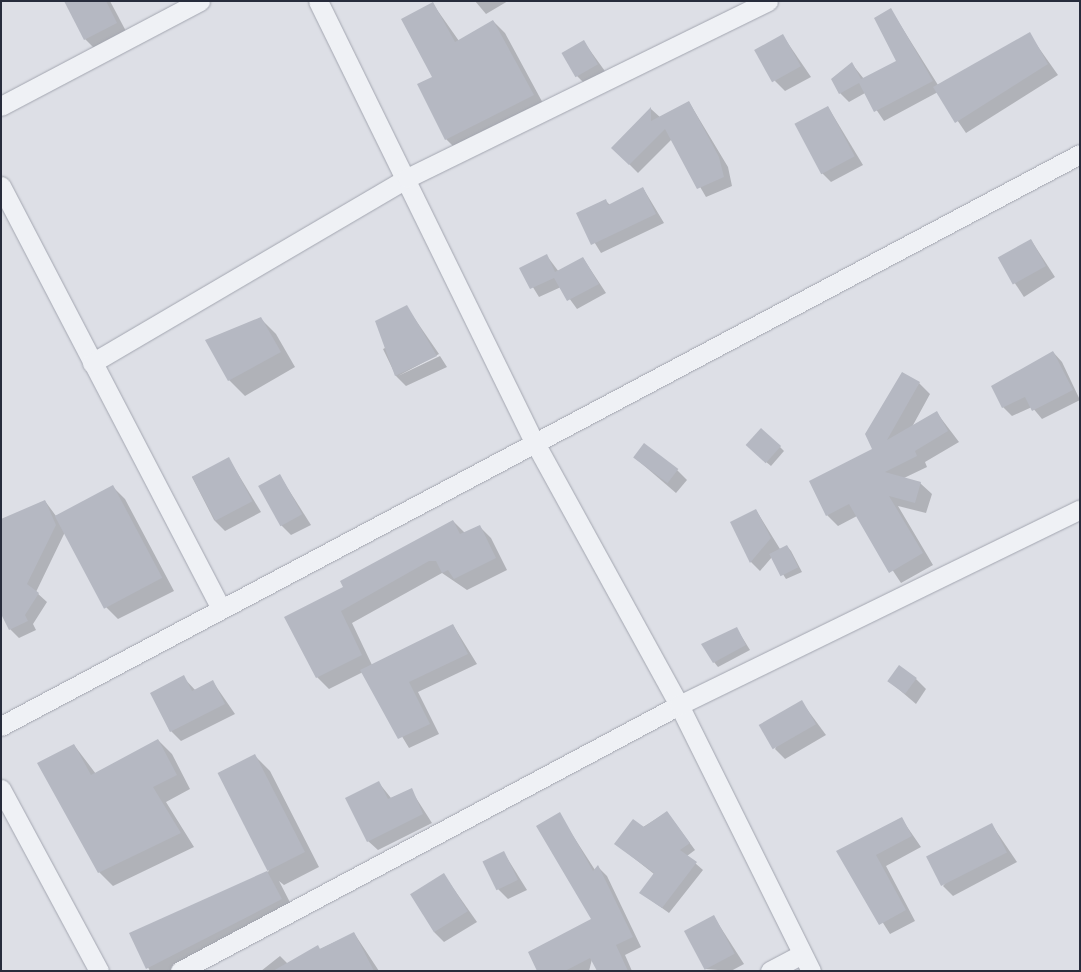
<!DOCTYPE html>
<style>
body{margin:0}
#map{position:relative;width:1081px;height:972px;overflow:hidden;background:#dddfe6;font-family:"Exo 2",sans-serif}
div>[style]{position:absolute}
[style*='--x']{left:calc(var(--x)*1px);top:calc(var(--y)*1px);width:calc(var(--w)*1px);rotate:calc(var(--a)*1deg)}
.shadow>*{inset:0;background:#0003;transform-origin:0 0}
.building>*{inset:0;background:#b5b8c2;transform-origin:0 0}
.roads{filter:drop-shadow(0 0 1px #a3a6b0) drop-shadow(0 0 1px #a3a6b0)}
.street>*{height:19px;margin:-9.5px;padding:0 9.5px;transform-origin:9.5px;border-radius:9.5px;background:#eff1f5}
span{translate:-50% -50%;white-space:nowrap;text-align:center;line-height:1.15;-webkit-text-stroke:4px #eceef4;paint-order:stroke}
.frame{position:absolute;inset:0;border:2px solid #272c3c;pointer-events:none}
</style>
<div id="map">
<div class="shadow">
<i style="clip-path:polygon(65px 1px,110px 1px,128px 35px,97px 51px,85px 39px)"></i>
<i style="clip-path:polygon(475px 1px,508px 1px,486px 14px)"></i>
<i style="clip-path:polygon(433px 4px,459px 41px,493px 21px,505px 33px,545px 107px,458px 151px,446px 139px,434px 77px)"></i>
<i style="clip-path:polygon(891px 10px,938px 85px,1029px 34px,1058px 75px,966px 133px,938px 92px,884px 121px,865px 93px,849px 102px,840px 93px,852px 64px,864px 79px,898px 61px)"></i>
<i style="clip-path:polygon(783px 36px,811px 77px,785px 91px,775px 81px)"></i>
<i style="clip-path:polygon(584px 42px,607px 74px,587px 86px,577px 76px)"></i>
<i style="clip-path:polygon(689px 102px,728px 167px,732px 186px,706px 197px,672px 139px,638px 173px,613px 148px,651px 109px,661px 118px)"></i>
<i style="clip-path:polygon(828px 107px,863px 165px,831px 182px,822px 173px)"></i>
<i style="clip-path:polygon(643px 188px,664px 223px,601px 253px,577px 214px,605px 200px,610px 205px)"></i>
<i style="left:1031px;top:240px;width:44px;height:37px;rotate:57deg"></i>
<i style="clip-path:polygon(547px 256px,559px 272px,583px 258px,606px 293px,577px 309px,561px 287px,539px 297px,521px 268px)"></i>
<i style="clip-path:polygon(406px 306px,439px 354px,398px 376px,440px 356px,447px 367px,406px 386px,396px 376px,383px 349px,389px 346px)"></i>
<i style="clip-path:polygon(260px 318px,276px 334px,295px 367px,245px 396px,229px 380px,207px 341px)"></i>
<i style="clip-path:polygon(1053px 352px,1062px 362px,1080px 400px,1042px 419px,1032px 407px,1012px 416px,1003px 407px)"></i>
<i style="clip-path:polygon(919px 383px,930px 394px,912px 427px,937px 413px,959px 442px,925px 462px,927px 467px,904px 478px,920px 483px,932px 494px,926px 513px,898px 506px,933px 565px,901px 583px,857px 516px,838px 526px,827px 515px)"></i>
<i style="clip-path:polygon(780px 447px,784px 451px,771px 466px,752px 450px)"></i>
<i style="clip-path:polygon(634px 457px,677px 470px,687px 480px,676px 493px)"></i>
<i style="clip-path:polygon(229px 459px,261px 512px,225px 531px,214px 520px,192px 477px)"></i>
<i style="clip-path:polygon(280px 476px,311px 525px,291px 535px,281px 525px)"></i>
<i style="clip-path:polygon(113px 487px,125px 499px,174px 591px,118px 619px,106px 607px,65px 532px,36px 592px,47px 602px,33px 624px,36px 630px,19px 638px,10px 629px,45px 501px,56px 516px)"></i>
<i style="clip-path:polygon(756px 510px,780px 549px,787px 546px,791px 551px,802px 572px,786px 579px,772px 557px,760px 571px,751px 562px,732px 522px)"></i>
<i style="clip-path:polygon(453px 521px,465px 533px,479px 526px,491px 538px,507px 570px,467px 590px,442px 573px,352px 623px,372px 665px,453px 625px,477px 664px,418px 692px,439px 734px,409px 748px,363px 672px,329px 689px,317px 677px,345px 587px)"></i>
<i style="clip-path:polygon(737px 629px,750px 650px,718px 667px,714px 662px)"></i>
<i style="clip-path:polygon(183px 677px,196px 691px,213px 682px,235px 714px,181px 741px,171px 731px)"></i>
<i style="clip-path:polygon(916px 679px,926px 689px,916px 704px,889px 681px)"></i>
<i style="clip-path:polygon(801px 701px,826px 735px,785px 759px,775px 749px)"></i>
<i style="clip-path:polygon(158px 740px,172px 754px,190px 789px,166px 802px,194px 847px,113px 886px,99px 872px,74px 745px,96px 774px)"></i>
<i style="clip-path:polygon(255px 756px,270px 771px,319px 867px,284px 885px,279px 881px,296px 914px,185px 971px,150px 971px,130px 934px,269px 871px,219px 774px)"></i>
<i style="clip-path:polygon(379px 783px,391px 798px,411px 790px,432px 823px,378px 850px,368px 841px)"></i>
<i style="clip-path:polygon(667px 812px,695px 850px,687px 856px,703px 870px,669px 913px,641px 893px,654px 874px,616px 844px)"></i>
<i style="clip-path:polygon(559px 814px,595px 870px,598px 867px,607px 876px,641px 947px,625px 955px,632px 971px,598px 971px,592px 959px,589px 971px,538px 971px,593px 920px)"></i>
<i style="clip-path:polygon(901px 818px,921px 847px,886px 866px,915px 921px,890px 934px,838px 852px)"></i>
<i style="clip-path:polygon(992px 825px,1017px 862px,953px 896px,943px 886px)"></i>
<i style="clip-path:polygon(504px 853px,527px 890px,508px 899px,498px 889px)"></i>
<i style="clip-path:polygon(444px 875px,477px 922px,444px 942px,434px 932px)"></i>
<i style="clip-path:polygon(714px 917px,744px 964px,731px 971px,705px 969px)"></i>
<i style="clip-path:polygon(354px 933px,379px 971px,261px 971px,280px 956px,288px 964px)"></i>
</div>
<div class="building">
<i style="clip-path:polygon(64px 1px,106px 1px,117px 23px,84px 40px)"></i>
<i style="clip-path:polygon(433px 2px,455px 42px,493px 20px,534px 95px,445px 140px,417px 84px,432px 77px,401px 19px)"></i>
<i style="clip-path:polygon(891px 8px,933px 81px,874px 112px,859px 83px,839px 94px,831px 79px,852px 62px,861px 79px,896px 61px,874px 18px)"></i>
<i style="clip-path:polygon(1030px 32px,1048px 64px,955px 123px,933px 87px)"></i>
<i style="left:783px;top:34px;width:37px;height:33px;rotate:61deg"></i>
<i style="left:584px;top:40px;width:28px;height:26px;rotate:60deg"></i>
<i style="clip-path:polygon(689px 101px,719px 157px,724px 177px,697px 189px,665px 129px,629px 165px,611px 148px,651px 107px,651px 121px)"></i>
<i style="left:828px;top:106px;width:57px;height:38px;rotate:62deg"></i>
<i style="clip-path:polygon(643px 187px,656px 214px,591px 245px,576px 213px,606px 199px,608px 205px)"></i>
<i style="left:1031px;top:239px;width:31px;height:38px;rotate:61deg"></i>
<i style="clip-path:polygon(547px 254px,555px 272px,583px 257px,599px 284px,567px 301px,554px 278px,530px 289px,519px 268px)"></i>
<i style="clip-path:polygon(407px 305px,437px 356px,395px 376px,375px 321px)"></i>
<i style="clip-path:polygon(261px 317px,281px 352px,228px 381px,205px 340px)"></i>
<i style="clip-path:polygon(1053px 351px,1073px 390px,1032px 411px,1025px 397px,1002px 408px,991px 386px)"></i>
<i style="clip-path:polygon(902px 372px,920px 382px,887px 440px,937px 411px,948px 431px,915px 451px,917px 456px,885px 472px,921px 482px,915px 503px,889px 496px,923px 553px,889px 573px,849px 504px,826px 516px,809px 481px,872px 449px,865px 434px)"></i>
<i style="left:761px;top:428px;width:27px;height:23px;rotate:42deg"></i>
<i style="left:644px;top:443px;width:43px;height:18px;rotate:37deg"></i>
<i style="left:229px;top:457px;width:50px;height:42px;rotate:62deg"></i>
<i style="left:280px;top:474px;width:46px;height:25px;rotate:61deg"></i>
<i style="left:113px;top:485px;width:105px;height:66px;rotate:62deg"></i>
<i style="clip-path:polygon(45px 500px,56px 525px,27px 584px,39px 593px,25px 615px,28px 621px,9px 630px,1px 614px,1px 519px)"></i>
<i style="clip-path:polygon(756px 509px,771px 538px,750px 563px,730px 522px)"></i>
<i style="clip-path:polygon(453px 520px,460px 534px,480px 525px,496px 558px,454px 579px,448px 570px,442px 573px,436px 561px,429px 561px,341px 611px,362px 655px,316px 678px,284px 617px,343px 587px,340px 581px)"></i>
<i style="left:787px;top:545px;width:25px;height:20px;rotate:63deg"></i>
<i style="clip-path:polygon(453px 624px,468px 654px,409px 682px,430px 724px,398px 739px,360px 670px)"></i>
<i style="clip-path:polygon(737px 627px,746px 645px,713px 663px,701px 644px)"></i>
<i style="left:899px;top:665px;width:22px;height:20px;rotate:36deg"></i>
<i style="clip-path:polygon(184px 675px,192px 691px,213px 680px,225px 704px,170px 732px,150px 693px)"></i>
<i style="left:802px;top:700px;width:28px;height:50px;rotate:60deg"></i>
<i style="clip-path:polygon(158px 739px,177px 775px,153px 787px,181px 833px,98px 873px,37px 763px,74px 744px,91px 775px)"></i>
<i style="left:255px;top:754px;width:110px;height:42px;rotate:63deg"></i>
<i style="clip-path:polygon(379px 781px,388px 799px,412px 788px,423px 814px,367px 842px,345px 798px)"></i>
<i style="clip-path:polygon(667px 811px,690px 843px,680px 850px,697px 862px,662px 908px,639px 893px,654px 873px,614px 844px,633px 819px,644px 827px)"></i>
<i style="clip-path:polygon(560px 812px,593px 871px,598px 865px,633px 937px,616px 945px,628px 971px,597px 971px,590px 958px,565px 971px,537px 971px,528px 952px,591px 919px,536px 826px)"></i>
<i style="clip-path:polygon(902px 817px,912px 836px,876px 855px,906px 910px,879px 925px,836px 851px)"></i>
<i style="left:992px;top:823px;width:33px;height:74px;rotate:63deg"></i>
<i style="left:504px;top:851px;width:32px;height:24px;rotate:64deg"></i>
<i style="clip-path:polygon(267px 871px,282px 899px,146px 969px,129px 933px)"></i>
<i style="left:444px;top:873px;width:45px;height:40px;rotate:58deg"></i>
<i style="left:714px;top:915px;width:44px;height:34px;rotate:62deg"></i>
<i style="clip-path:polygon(354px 932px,374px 971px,273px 971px,318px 945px,320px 949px)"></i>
</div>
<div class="roads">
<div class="street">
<i style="--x:318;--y:1;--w:492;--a:63.9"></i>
<i style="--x:535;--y:443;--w:299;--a:61.2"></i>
<i style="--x:679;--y:705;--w:297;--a:63.6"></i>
<i style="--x:1;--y:106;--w:225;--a:-27.8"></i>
<i style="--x:1;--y:186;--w:475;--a:62.5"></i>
<i style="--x:92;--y:363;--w:365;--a:-30.4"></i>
<i style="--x:407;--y:178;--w:402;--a:-26.1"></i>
<i style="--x:1;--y:726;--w:1221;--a:-27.93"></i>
<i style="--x:1;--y:789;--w:207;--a:61.7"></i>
<i style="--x:180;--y:971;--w:565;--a:-28.06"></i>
<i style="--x:679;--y:705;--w:446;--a:-26"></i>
<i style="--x:770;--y:971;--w:36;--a:-28"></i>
</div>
</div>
<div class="frame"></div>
</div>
